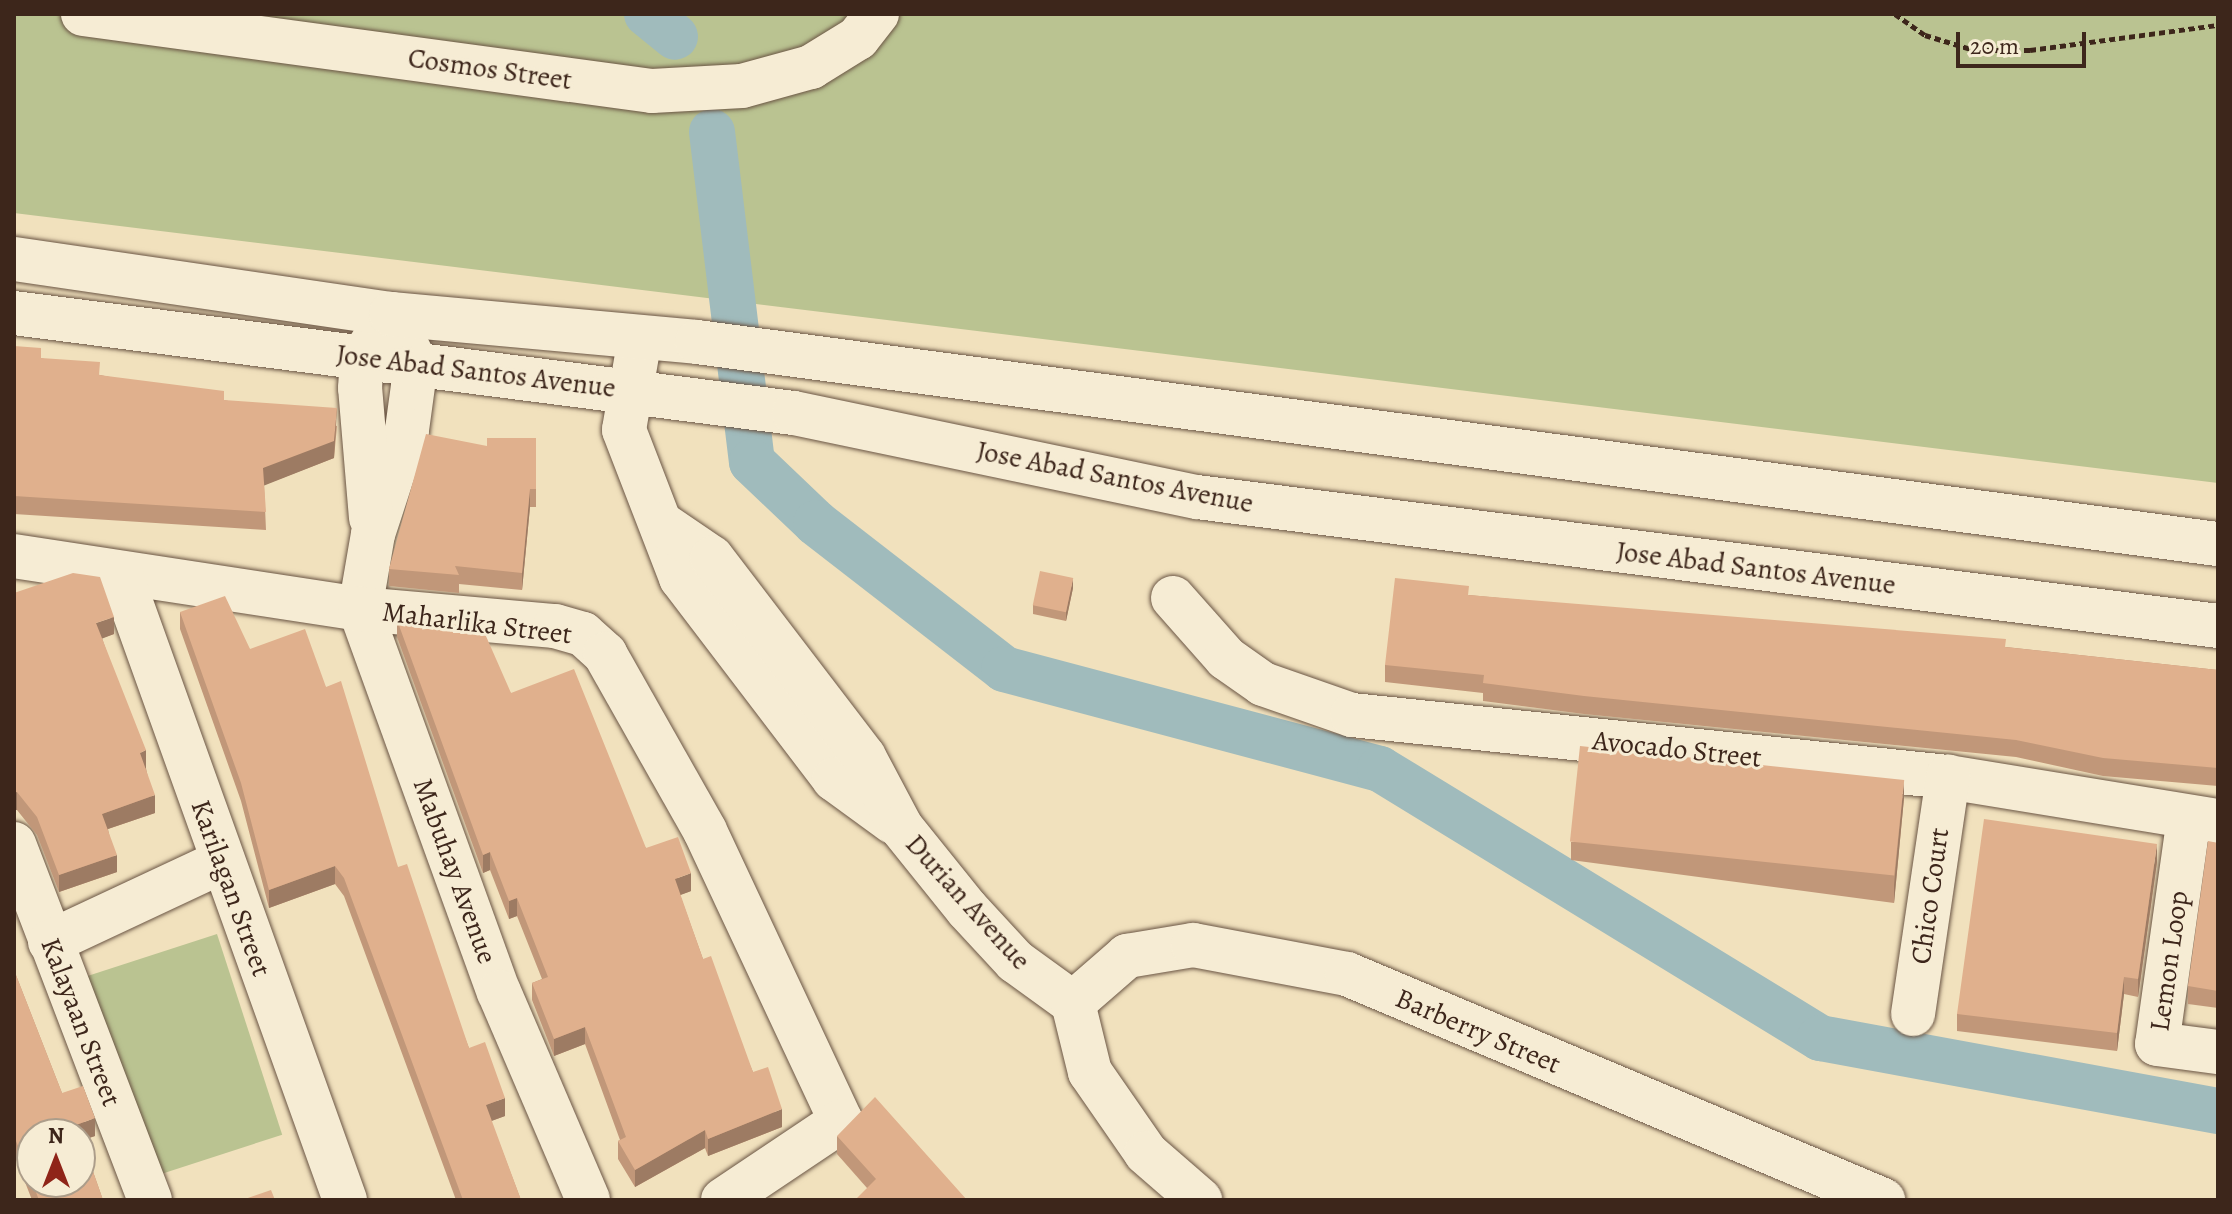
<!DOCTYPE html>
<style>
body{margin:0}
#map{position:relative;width:2232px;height:1214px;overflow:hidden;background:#f1e1bd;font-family:Alegreya,serif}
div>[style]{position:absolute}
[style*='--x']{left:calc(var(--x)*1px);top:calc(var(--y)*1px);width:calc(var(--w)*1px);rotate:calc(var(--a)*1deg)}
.green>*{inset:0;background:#bac391;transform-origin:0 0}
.canal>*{height:46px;margin:-23px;padding:0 23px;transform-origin:23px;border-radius:23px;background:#a0bbbc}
.path>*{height:5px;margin-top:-2.5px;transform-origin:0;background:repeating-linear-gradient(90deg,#3d261b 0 6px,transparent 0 10px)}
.roads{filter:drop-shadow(0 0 2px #6a5544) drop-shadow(0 0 2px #6a5544)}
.street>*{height:44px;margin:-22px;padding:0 22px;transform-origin:22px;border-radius:22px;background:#f6ecd4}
.secondary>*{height:44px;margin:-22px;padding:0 22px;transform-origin:22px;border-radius:22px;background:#f6ecd4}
.wall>*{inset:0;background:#c19779}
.shaded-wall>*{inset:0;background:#9d7b63;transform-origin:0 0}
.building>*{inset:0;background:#e0b08d;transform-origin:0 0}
span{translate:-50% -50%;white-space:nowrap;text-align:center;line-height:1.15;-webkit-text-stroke:6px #f6ecd4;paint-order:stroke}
.street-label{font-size:28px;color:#3d261b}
.frame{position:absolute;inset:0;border:16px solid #3d261b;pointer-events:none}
.north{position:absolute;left:16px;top:1118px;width:80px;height:80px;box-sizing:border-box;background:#f6ecd4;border:2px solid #ac9d8a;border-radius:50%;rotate:0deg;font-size:22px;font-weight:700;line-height:32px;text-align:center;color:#3d261b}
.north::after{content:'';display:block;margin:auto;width:28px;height:36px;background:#8f2418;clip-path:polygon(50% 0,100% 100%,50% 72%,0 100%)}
.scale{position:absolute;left:1956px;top:32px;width:130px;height:36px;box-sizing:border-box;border:4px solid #3d261b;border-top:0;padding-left:10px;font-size:24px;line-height:28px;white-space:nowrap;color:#3d261b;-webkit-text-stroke:6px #f6ecd4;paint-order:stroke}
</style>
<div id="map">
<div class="green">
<i style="clip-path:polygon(14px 14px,2218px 14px,2218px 483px,14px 213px)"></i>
<i style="left:217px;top:934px;width:211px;height:141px;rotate:72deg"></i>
</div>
<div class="canal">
<i style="--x:647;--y:14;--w:36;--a:39"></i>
<i style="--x:712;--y:132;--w:332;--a:83.1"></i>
<i style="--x:752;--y:462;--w:88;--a:43.6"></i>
<i style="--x:816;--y:523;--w:238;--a:37.8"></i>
<i style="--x:1004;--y:669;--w:389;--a:14.9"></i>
<i style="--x:1380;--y:769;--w:516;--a:31.44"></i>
<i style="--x:1820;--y:1038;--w:405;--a:10.4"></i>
</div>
<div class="path">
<i style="--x:1895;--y:14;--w:37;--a:35"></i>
<i style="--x:1925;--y:35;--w:51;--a:17"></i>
<i style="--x:1974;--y:50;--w:56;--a:0"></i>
<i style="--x:2030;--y:50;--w:190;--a:-7.6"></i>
</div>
<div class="roads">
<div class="street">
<i style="--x:83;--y:14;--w:574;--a:7.71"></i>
<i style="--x:652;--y:91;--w:90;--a:-3.2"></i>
<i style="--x:742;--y:86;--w:72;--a:-15.4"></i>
<i style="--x:811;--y:67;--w:55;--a:-31.7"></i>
<i style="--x:858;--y:38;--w:31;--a:-52"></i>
<i style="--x:391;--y:314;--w:56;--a:63.4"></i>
<i style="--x:416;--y:364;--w:67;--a:97.8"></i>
<i style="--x:407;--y:430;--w:109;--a:108.1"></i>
<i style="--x:373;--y:534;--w:76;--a:99.8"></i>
<i style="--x:360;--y:609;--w:407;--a:70.1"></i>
<i style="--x:499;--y:992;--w:226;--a:66.8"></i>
<i style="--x:640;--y:338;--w:93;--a:99.9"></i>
<i style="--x:624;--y:430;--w:159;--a:68.9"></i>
<i style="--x:681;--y:578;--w:253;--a:52.7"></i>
<i style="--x:834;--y:779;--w:73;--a:36.1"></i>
<i style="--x:371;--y:518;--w:130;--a:-94.8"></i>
<i style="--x:360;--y:388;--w:30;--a:-86"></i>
<i style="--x:362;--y:358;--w:38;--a:-57"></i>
<i style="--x:662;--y:524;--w:60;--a:34.2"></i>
<i style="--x:712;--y:558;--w:250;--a:52.6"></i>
<i style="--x:864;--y:757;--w:79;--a:62.1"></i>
<i style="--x:901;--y:827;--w:105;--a:51.2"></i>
<i style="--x:967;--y:909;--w:71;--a:47.3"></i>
<i style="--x:1015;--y:961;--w:72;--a:35.9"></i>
<i style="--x:1073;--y:1003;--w:71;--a:76.2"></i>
<i style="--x:1090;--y:1072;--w:98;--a:55.3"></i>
<i style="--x:1146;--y:1153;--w:72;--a:41"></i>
<i style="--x:14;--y:556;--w:350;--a:8.7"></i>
<i style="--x:360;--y:609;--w:196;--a:5"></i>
<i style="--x:555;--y:626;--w:29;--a:16"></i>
<i style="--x:583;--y:634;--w:30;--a:42"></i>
<i style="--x:605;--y:654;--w:203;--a:60.5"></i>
<i style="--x:705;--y:831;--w:320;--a:64.9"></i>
<i style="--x:841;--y:1121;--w:142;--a:146.2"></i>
<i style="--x:121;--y:575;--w:664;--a:70.28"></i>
<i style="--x:1173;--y:598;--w:80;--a:48.5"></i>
<i style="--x:1226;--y:658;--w:45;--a:35.1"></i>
<i style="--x:1263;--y:684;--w:94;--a:19.2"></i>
<i style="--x:1352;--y:715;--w:599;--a:5.94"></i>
<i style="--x:1948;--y:777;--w:274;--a:9.3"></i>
<i style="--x:2189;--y:817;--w:229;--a:98"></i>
<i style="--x:2157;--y:1044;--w:62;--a:7.5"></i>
<i style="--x:14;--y:844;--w:381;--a:69.1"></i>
<i style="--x:50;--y:942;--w:189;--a:-25.1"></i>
<i style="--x:1073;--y:1003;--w:72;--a:-41"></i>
<i style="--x:1127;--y:956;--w:67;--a:-9.5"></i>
<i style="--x:1193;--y:945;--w:157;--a:10.7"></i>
<i style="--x:1347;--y:974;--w:582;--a:22.86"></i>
<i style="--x:1913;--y:1014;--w:240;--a:-81.6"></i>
</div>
<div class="secondary">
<i style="--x:14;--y:259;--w:381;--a:8.3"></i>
<i style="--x:391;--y:314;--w:307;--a:5.2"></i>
<i style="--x:697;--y:342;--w:1534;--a:7.57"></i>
<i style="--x:14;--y:313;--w:786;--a:7.31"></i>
<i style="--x:794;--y:413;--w:412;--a:11.8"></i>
<i style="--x:1197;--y:497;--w:1029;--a:7.2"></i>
</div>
</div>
<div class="wall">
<i style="clip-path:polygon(14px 346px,41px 358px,100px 375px,224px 400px,337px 426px,334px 458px,264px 485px,266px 530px,14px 514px)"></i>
<i style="clip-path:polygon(536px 438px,536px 507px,530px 507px,522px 590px,459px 584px,459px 593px,389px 586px,389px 569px,487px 446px)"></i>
<i style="clip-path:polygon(1073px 588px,1066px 621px,1033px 614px,1033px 605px)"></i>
<i style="clip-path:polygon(14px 593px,114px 634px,102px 638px,146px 768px,155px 813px,108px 829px,117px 872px,59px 892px,37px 835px,17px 810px)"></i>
<i style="clip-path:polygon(1469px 595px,2006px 647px,2218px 670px,2218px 786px,2103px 776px,2016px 757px,1584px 714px,1483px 701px,1483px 693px,1385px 682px,1385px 665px)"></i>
<i style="clip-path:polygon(180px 612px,250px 649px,326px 687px,469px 1048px,505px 1116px,491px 1121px,521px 1200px,456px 1200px,344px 896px,335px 884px,269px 908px,241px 801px,180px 629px)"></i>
<i style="clip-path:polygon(397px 620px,511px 693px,646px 848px,691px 891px,680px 895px,703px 959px,753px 1072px,782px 1127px,708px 1156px,705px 1148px,635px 1187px,618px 1159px,618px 1141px,620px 1140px,585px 1044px,554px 1056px,532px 1000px,532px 983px,542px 979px,517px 916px,509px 919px,490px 870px,483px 873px,397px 637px)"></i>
<i style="clip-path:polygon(1904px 798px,1894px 903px,1571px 860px,1571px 842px)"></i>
<i style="clip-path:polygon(2218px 843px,2218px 1008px,2188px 1004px,2188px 986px)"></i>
<i style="clip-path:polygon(2157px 862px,2138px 997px,2124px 994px,2117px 1051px,1957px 1031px,1957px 1014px)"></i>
<i style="clip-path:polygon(14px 970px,62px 1093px,95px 1136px,82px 1140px,103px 1200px,32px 1200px,14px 1154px)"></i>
<i style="clip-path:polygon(837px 1136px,967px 1200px,867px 1188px,837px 1154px)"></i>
</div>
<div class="shaded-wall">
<i style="clip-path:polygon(337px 408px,334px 458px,263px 486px,263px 468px)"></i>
<i style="clip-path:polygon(530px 489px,530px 507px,522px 590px,522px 573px)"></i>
<i style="clip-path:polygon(1073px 578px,1073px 588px,1066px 621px,1066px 612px)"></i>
<i style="clip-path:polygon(114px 617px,114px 634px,96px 641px,96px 623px)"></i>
<i style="clip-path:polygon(146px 750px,146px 768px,140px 770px,140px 753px)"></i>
<i style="clip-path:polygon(1904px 780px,1904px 798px,1894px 903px,1894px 885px)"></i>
<i style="left:17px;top:792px;width:18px;height:3px;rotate:90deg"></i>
<i style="clip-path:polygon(155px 795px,155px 813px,102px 831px,102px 814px)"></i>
<i style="clip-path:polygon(2157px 844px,2157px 862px,2138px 997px,2138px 979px)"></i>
<i style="clip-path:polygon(490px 852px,490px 870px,483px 873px,483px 855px)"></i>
<i style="clip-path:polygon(117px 855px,117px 872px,59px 892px,59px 875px)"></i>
<i style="clip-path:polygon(335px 866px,335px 884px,269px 908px,269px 890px)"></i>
<i style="clip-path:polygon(691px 873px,691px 891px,675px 897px,675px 879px)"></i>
<i style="clip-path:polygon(517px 898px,517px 916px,509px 919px,509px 901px)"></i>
<i style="clip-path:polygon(2124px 977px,2124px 994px,2117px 1051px,2117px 1033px)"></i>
<i style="clip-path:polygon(585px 1027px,585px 1044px,554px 1056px,554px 1039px)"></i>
<i style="clip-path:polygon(505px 1098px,505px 1116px,486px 1123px,486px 1105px)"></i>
<i style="clip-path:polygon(782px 1109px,782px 1127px,708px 1156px,708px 1139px)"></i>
<i style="clip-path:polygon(95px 1118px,95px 1136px,80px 1141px,76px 1125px)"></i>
<i style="clip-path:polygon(705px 1130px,705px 1148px,635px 1187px,635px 1170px)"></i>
</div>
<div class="building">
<i style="clip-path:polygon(14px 346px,41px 348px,41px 358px,100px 362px,99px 375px,224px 391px,224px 400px,337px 408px,334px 441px,263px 468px,266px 512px,14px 496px)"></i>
<i style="clip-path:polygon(426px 434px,487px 446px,487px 438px,536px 438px,536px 489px,530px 489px,522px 573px,455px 566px,459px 575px,389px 569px)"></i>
<i style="left:1040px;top:571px;width:34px;height:35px;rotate:12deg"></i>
<i style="clip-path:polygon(73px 573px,100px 577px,114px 617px,96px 623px,146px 750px,140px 753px,155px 795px,102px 814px,117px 855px,59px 875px,37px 817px,17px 792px,14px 793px,14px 593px)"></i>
<i style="clip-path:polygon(1395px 578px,1469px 586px,1468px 595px,2006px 639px,2005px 647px,2218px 670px,2218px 768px,2103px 758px,2016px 740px,1584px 696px,1483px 683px,1484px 675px,1385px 665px)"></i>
<i style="clip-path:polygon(225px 596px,250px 649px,305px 629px,326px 687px,341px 681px,398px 867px,407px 864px,469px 1048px,485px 1042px,505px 1098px,486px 1105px,521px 1200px,463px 1200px,344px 878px,335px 866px,269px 890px,241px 783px,180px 612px)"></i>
<i style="clip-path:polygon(397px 620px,482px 627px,511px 693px,574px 669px,646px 848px,678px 837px,691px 873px,675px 879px,703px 959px,711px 956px,753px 1072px,768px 1067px,782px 1109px,708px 1139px,705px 1130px,635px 1170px,618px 1141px,626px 1137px,585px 1027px,554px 1039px,532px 983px,548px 977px,517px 898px,509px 901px,490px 852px,483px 855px)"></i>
<i style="left:1580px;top:746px;width:326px;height:96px;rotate:6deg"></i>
<i style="clip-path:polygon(1984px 819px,2157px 844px,2138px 979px,2124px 977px,2117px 1033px,1957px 1014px)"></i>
<i style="clip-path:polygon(2208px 841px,2218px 843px,2218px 991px,2188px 986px)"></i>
<i style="clip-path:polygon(14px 970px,62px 1093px,83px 1086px,95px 1118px,76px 1125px,80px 1134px,32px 1134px,32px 1181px,14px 1136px)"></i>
<i style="clip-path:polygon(875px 1097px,967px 1200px,855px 1200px,876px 1179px,837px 1136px)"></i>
<i style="clip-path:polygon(80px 1135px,103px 1200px,39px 1200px,32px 1182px,80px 1182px)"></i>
<i style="clip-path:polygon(271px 1190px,275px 1200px,242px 1200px)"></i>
</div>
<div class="street-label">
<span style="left:490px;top:69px;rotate:8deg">Cosmos Street</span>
<span style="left:476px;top:371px;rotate:7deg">Jose Abad Santos Avenue</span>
<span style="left:1115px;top:477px;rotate:11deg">Jose Abad Santos Avenue</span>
<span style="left:1756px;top:568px;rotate:7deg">Jose Abad Santos Avenue</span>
<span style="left:477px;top:623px;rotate:7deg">Maharlika Street</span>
<span style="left:1677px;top:749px;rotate:6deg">Avocado Street</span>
<span style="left:455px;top:871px;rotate:70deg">Mabuhay Avenue</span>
<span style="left:231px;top:888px;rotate:70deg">Karilagan Street</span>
<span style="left:1930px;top:896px;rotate:-82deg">Chico Court</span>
<span style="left:968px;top:902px;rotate:48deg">Durian Avenue</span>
<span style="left:2169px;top:961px;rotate:-82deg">Lemon Loop</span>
<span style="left:81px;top:1022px;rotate:69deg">Kalayaan Street</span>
<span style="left:1478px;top:1031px;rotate:23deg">Barberry Street</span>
</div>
<div class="frame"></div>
<div class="north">N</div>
<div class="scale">20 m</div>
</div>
